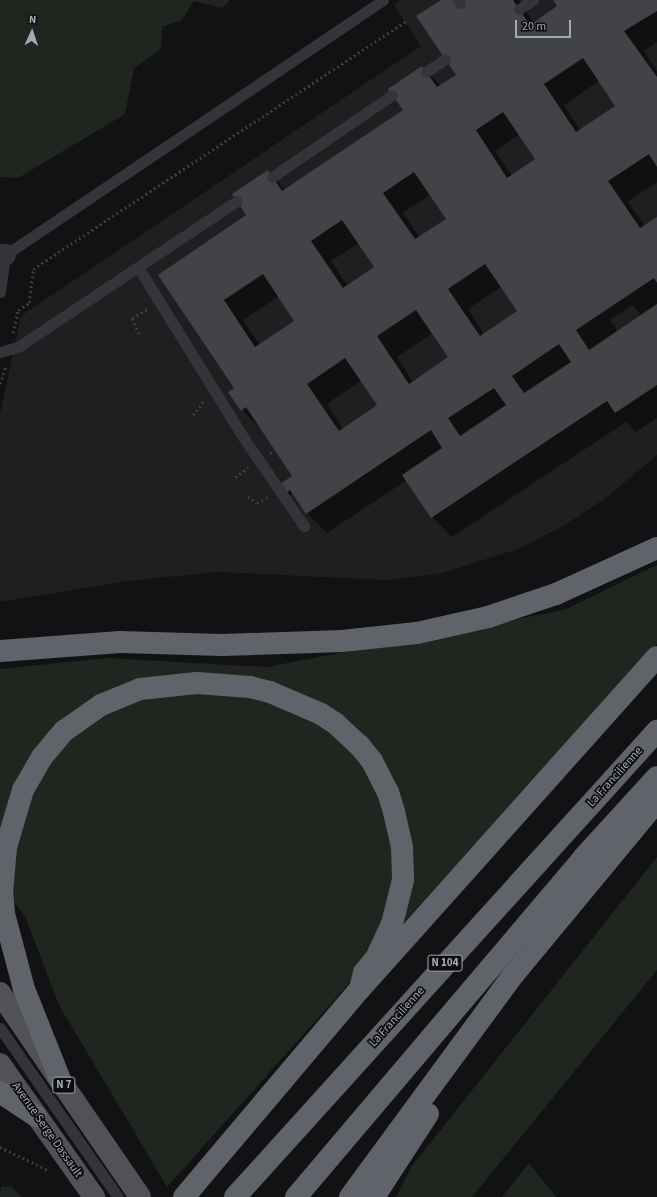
<!DOCTYPE html>
<style>
body{margin:0}
#map{position:relative;width:657px;height:1197px;overflow:hidden;background:#121214;font-family:"Source Sans 3",sans-serif}
div>[style]{position:absolute}
[style*='--x']{left:calc(var(--x)*1px);top:calc(var(--y)*1px);width:calc(var(--w)*1px);rotate:calc(var(--a)*1deg)}
.built>*{inset:0;background:#1e1f21}
.green>*{inset:0;background:#1f261f}
.shadow>*{inset:0;background:#0007}
.building>*{inset:0;background:#414347}
.path>*{height:2.5px;margin-top:-1.25px;transform-origin:0;background:repeating-linear-gradient(90deg,#3a3c40 0 2px,transparent 0 5px)}
.lane>*{height:11px;margin:-5.5px;padding:0 5.5px;transform-origin:5.5px;border-radius:5.5px;background:#343539}
.street>*{height:22px;margin:-11px;padding:0 11px;transform-origin:11px;border-radius:11px;background:#343539}
.primary>*{height:22px;margin:-11px;padding:0 11px;transform-origin:11px;border-radius:11px;background:#505257}
.highway>*{height:22px;margin:-11px;padding:0 11px;transform-origin:11px;border-radius:11px;background:#606369}
span{translate:-50% -50%;white-space:nowrap;text-align:center;line-height:1.15;-webkit-text-stroke:3.5px #0d0d0f;paint-order:stroke}
.shield-label span{padding:1px 3px;background:#0d0d0f;border:1px solid;border-radius:3px;-webkit-text-stroke-width:0}
.shield-label{font-size:11px;color:#a4aab4;font-weight:700}
.street-label{font-size:12px;color:#a4aab4}
.north{position:absolute;left:12px;top:12px;width:40px;height:40px;-webkit-text-stroke:3px #0d0d0f;paint-order:stroke;rotate:3deg;font-size:11px;font-weight:700;line-height:16px;text-align:center;color:#a4aab4}
.north::after{content:'';display:block;margin:auto;width:14px;height:18px;background:#a4aab4;clip-path:polygon(50% 0,100% 100%,50% 72%,0 100%)}
.scale{position:absolute;left:515px;top:20px;width:56px;height:18px;box-sizing:border-box;border:2px solid #a4aab4;border-top:0;padding-left:5px;font-size:12px;line-height:14px;white-space:nowrap;color:#a4aab4;-webkit-text-stroke:3px #0d0d0f;paint-order:stroke}
</style>
<div id="map">
<div class="built">
<i style="clip-path:polygon(401px 0,657px 0,657px 455px,606px 498px,563px 526px,518px 549px,443px 573px,388px 580px,216px 572px,128px 581px,0 602px,0 414px,21px 316px,421px 46px,394px 5px)"></i>
</div>
<div class="green">
<i style="clip-path:polygon(0 0,230px 0,222px 8px,194px 1px,182px 20px,162px 27px,161px 49px,134px 68px,125px 114px,18px 178px,0 177px)"></i>
<i style="clip-path:polygon(657px 565px,657px 644px,402px 924px,167px 1187px,59px 1005px,25px 916px,0 885px,0 669px,107px 658px,267px 667px,564px 610px)"></i>
<i style="clip-path:polygon(657px 857px,657px 970px,472px 1197px,396px 1197px,412px 1166px)"></i>
<i style="clip-path:polygon(529px 1163px,556px 1197px,502px 1197px)"></i>
<i style="clip-path:polygon(1px 1187px,12px 1187px,21px 1197px,0 1197px)"></i>
</div>
<div class="shadow">
<i style="clip-path:polygon(evenodd,442px 0,519px 0,534px 23px,558px 7px,554px 0,657px 0,657px 42px,644px 51px,657px 71px,657px 182px,628px 202px,645px 226px,657px 218px,657px 418px,636px 432px,626px 422px,452px 537px,432px 517px,407px 480px,327px 533px,307px 513px,294px 493px,287px 497px,284px 494px,296px 480px,262px 430px,242px 410px,235px 388px,159px 275px,248px 216px,267px 171px,286px 190px,403px 112px,422px 67px,441px 86px,457px 75px,442px 0,599px 81px,616px 106px,580px 130px,564px 105px,599px 81px,442px 0,520px 134px,537px 159px,512px 176px,495px 151px,520px 134px,442px 0,431px 194px,447px 219px,420px 238px,403px 213px,431px 194px,442px 0,359px 243px,375px 268px,348px 286px,331px 261px,359px 243px,442px 0,502px 286px,518px 311px,484px 334px,468px 309px,502px 286px,442px 0,279px 296px,296px 321px,260px 345px,243px 320px,279px 296px,442px 0,632px 305px,642px 316px,618px 332px,610px 320px,632px 305px,442px 0,433px 333px,449px 357px,413px 382px,397px 357px,433px 333px,442px 0,362px 380px,379px 405px,343px 429px,327px 404px,362px 380px)"></i>
</div>
<div class="building">
<i style="clip-path:polygon(evenodd,441px 0,513px 0,530px 25px,557px 6px,553px 0,657px 0,657px 11px,624px 31px,657px 77px,657px 167px,649px 154px,608px 181px,640px 228px,657px 217px,657px 283px,654px 278px,576px 330px,589px 350px,657px 304px,657px 385px,615px 413px,607px 401px,431px 518px,402px 475px,442px 448px,431px 430px,306px 514px,290px 490px,283px 495px,277px 486px,292px 476px,246px 407px,241px 411px,228px 392px,234px 388px,158px 275px,246px 215px,232px 194px,268px 170px,282px 191px,403px 110px,388px 89px,422px 66px,437px 87px,456px 75px,416px 16px,441px 0,583px 58px,615px 106px,576px 132px,544px 84px,583px 58px,441px 0,503px 112px,535px 159px,507px 178px,476px 130px,503px 112px,441px 0,414px 172px,446px 219px,415px 239px,383px 193px,414px 172px,441px 0,342px 220px,374px 267px,343px 288px,311px 241px,342px 220px,441px 0,485px 264px,517px 311px,480px 336px,448px 289px,485px 264px,441px 0,263px 274px,294px 321px,255px 347px,224px 300px,263px 274px,441px 0,416px 310px,448px 357px,409px 384px,377px 336px,416px 310px,441px 0,559px 344px,571px 362px,524px 393px,512px 376px,559px 344px,441px 0,345px 358px,377px 405px,339px 431px,307px 384px,345px 358px,441px 0,494px 388px,506px 405px,460px 436px,448px 418px,494px 388px)"></i>
</div>
<div class="path">
<i style="--x:13;--y:333;--w:24;--a:-78"></i>
<i style="--x:18;--y:310;--w:13;--a:-32"></i>
<i style="--x:29;--y:303;--w:34;--a:-83"></i>
<i style="--x:33;--y:269;--w:447;--a:-33.6"></i>
<i style="--x:139;--y:334;--w:17;--a:-114"></i>
<i style="--x:132;--y:318;--w:17;--a:-31"></i>
<i style="--x:0;--y:384;--w:19;--a:-72"></i>
<i style="--x:193;--y:415;--w:18;--a:-52"></i>
<i style="--x:270;--y:453;--w:6;--a:-31"></i>
<i style="--x:235;--y:477;--w:16;--a:-35"></i>
<i style="--x:248;--y:496;--w:11;--a:38"></i>
<i style="--x:257;--y:503;--w:13;--a:-29"></i>
<i style="--x:0;--y:1147;--w:53;--a:25.6"></i>
</div>
<div class="lane">
<i style="--x:458;--y:0;--w:4;--a:56"></i>
<i style="--x:519;--y:9;--w:17;--a:-33"></i>
<i style="--x:426;--y:72;--w:23;--a:-34"></i>
<i style="--x:272;--y:177;--w:145;--a:-34.3"></i>
<i style="--x:138;--y:267;--w:200;--a:58.3"></i>
<i style="--x:243;--y:437;--w:108;--a:55.6"></i>
<i style="--x:0;--y:292;--w:37;--a:-82"></i>
<i style="--x:5;--y:255;--w:456;--a:-34"></i>
<i style="--x:0;--y:352;--w:19;--a:-16"></i>
<i style="--x:18;--y:347;--w:263;--a:-33.7"></i>
<i style="--x:0;--y:1028;--w:206;--a:55.1"></i>
</div>
<div class="street">
<i style="--x:0;--y:255;--w:5;--a:0"></i>
</div>
<div class="primary">
<i style="--x:0;--y:993;--w:247;--a:55.5"></i>
<i style="--x:0;--y:1064;--w:163;--a:54.7"></i>
</div>
<div class="highway">
<i style="--x:0;--y:651;--w:120;--a:-4.3"></i>
<i style="--x:120;--y:642;--w:102;--a:1.7"></i>
<i style="--x:222;--y:645;--w:120;--a:-1.9"></i>
<i style="--x:342;--y:641;--w:75;--a:-6.1"></i>
<i style="--x:417;--y:633;--w:73;--a:-12.7"></i>
<i style="--x:488;--y:617;--w:72;--a:-18.7"></i>
<i style="--x:556;--y:594;--w:111;--a:-24.5"></i>
<i style="--x:61;--y:1082;--w:100;--a:-111.7"></i>
<i style="--x:24;--y:989;--w:78;--a:-104.9"></i>
<i style="--x:4;--y:914;--w:21;--a:-95"></i>
<i style="--x:2;--y:893;--w:46;--a:-85"></i>
<i style="--x:6;--y:847;--w:59;--a:-73.4"></i>
<i style="--x:23;--y:790;--w:38;--a:-60"></i>
<i style="--x:42;--y:757;--w:23;--a:-50"></i>
<i style="--x:57;--y:739;--w:11;--a:-49"></i>
<i style="--x:64;--y:731;--w:45;--a:-35.1"></i>
<i style="--x:101;--y:705;--w:42;--a:-22.3"></i>
<i style="--x:140;--y:689;--w:57;--a:-6"></i>
<i style="--x:197;--y:683;--w:53;--a:4.3"></i>
<i style="--x:250;--y:687;--w:21;--a:14"></i>
<i style="--x:270;--y:692;--w:56;--a:23.3"></i>
<i style="--x:321;--y:714;--w:17;--a:33"></i>
<i style="--x:335;--y:723;--w:33;--a:43"></i>
<i style="--x:359;--y:745;--w:21;--a:51"></i>
<i style="--x:372;--y:761;--w:35;--a:63"></i>
<i style="--x:388;--y:792;--w:21;--a:73"></i>
<i style="--x:394;--y:812;--w:37;--a:77"></i>
<i style="--x:402;--y:848;--w:32;--a:88"></i>
<i style="--x:403;--y:880;--w:45;--a:104"></i>
<i style="--x:392;--y:924;--w:38;--a:115"></i>
<i style="--x:376;--y:958;--w:19;--a:129"></i>
<i style="--x:364;--y:973;--w:16;--a:104"></i>
<i style="--x:0;--y:1092;--w:43;--a:33.7"></i>
<i style="--x:184;--y:1197;--w:272;--a:-49.8"></i>
<i style="--x:360;--y:989;--w:445;--a:-48.2"></i>
<i style="--x:235;--y:1197;--w:629;--a:-47.84"></i>
<i style="--x:296;--y:1197;--w:446;--a:-49.7"></i>
<i style="--x:584;--y:857;--w:108;--a:-47.6"></i>
<i style="--x:350;--y:1197;--w:277;--a:-53.7"></i>
<i style="--x:514;--y:974;--w:224;--a:-50.4"></i>
<i style="--x:374;--y:1197;--w:99;--a:-57"></i>
</div>
<div class="shield-label">
<span style="left:445px;top:963px">N 104</span>
<span style="left:64px;top:1085px">N 7</span>
</div>
<div class="street-label">
<span style="left:615px;top:777px;rotate:-48deg">La Francilienne</span>
<span style="left:397px;top:1017px;rotate:-48deg">La Francilienne</span>
<span style="left:47px;top:1130px;rotate:55deg">Avenue Serge Dassault</span>
</div>
<div class="north">N</div>
<div class="scale">20 m</div>
</div>
